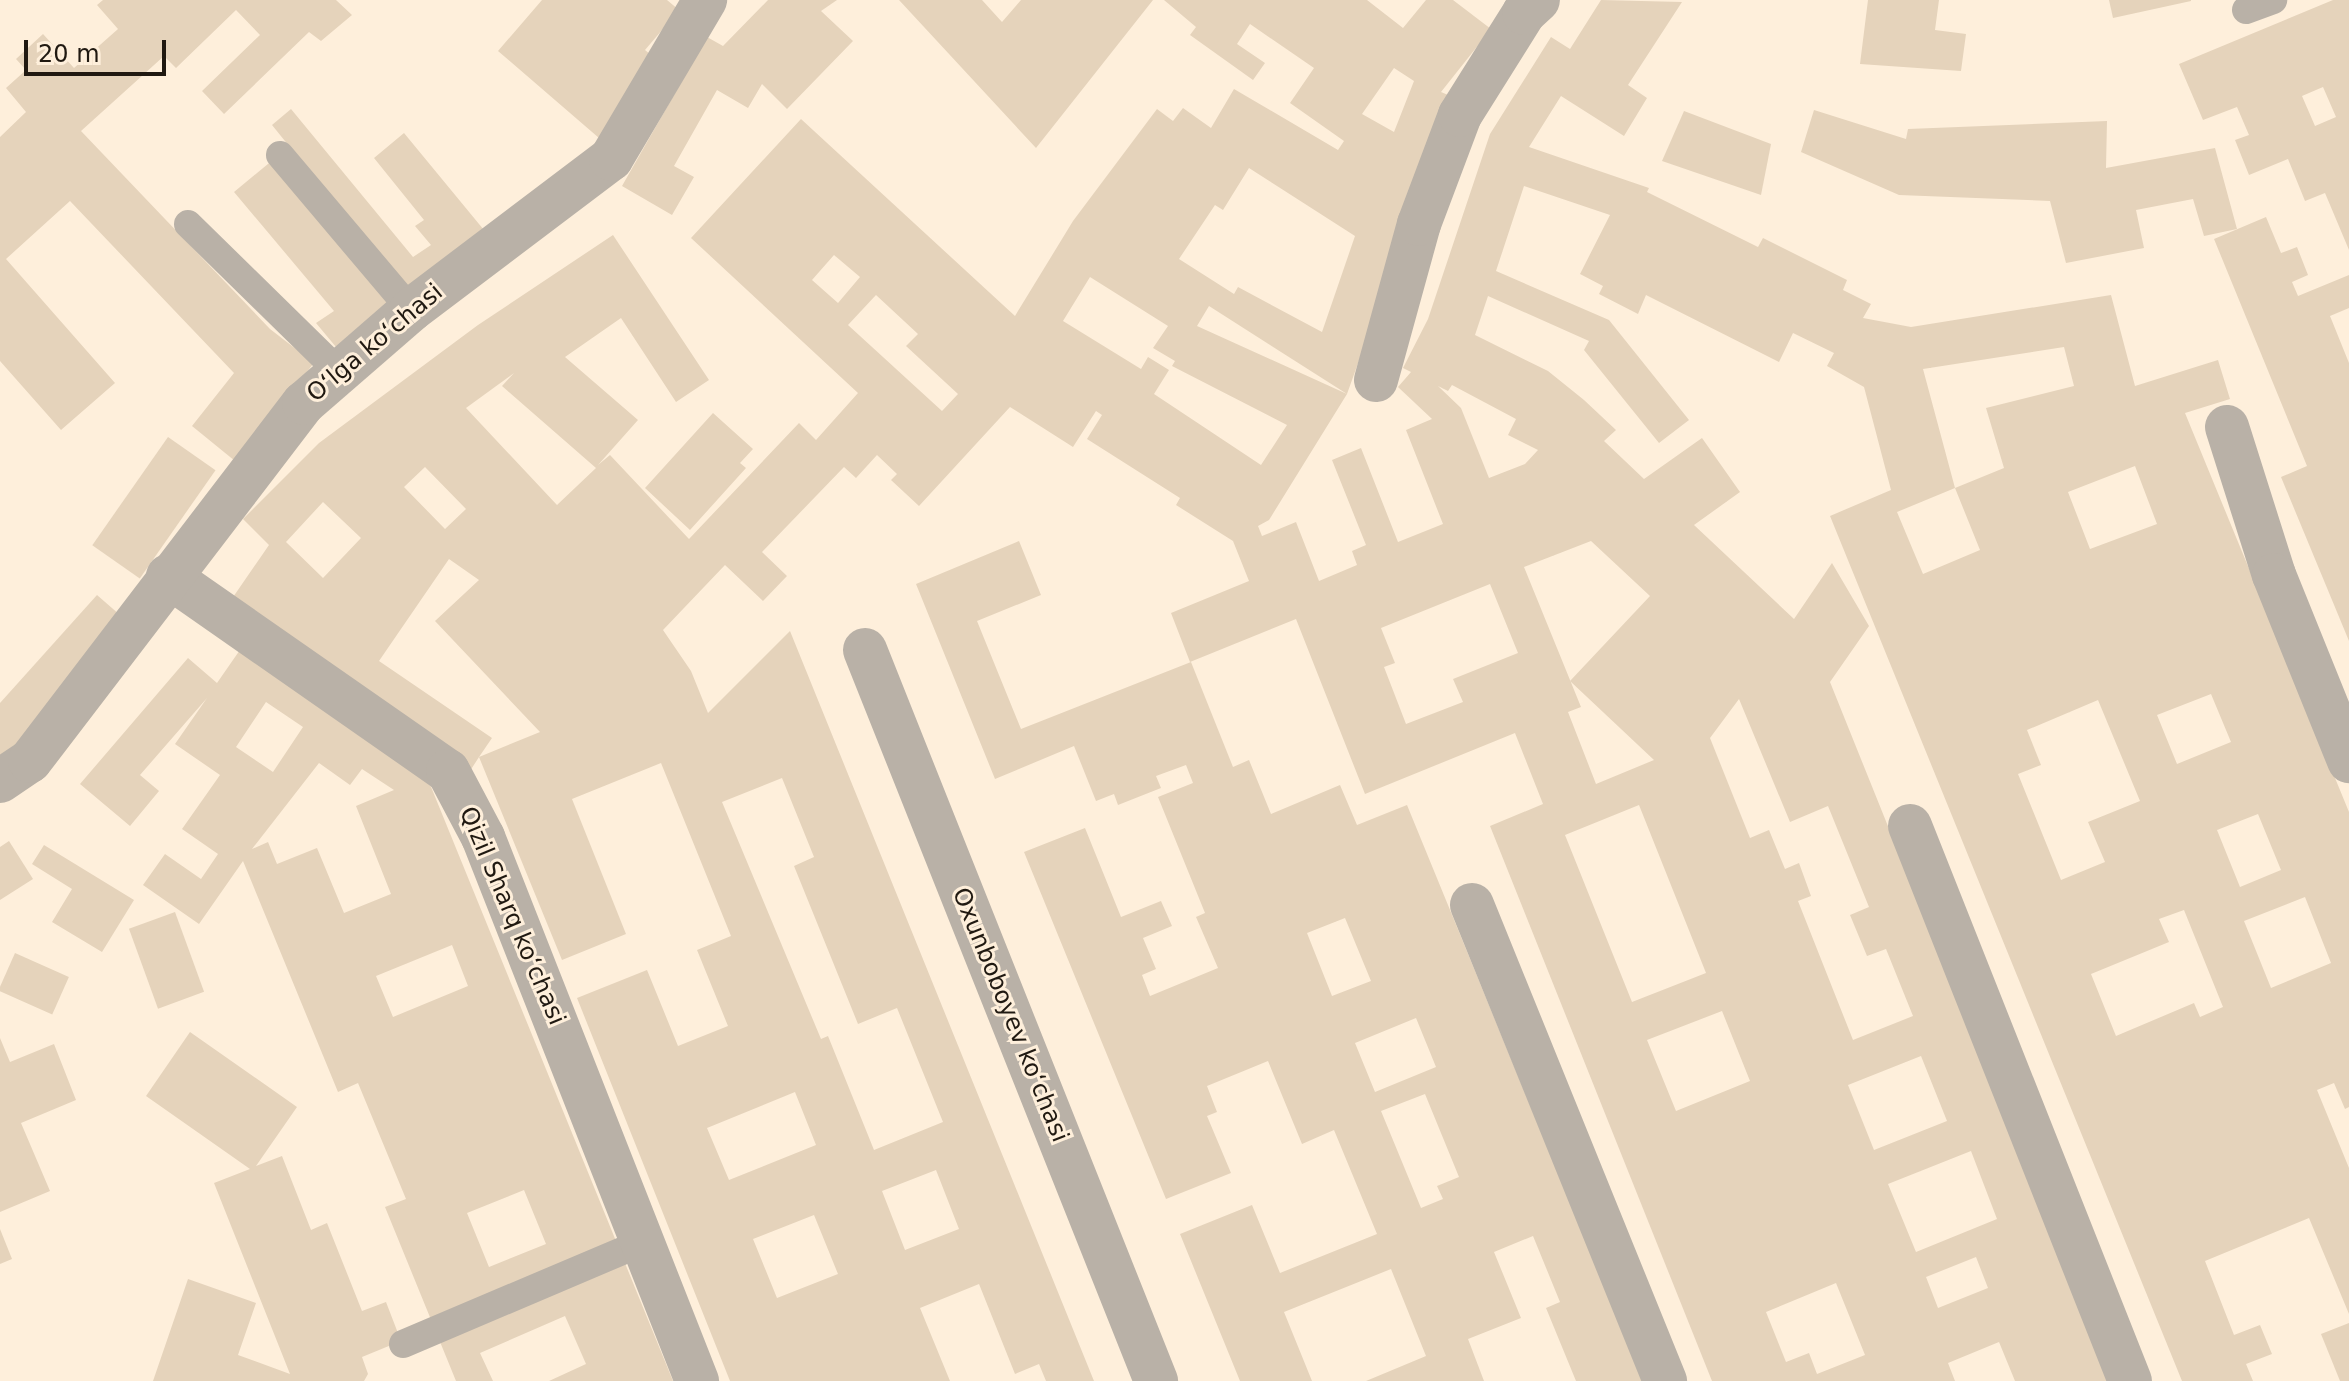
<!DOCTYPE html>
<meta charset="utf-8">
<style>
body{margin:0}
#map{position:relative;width:2349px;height:1381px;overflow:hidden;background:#feefdb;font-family:"DejaVu Sans",sans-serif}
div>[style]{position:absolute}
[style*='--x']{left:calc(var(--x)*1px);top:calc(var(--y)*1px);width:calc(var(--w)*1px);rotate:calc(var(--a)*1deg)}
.building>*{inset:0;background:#e5d3bb;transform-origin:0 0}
.service>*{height:28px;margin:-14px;padding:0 14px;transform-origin:14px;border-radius:14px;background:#b9b1a7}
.minor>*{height:44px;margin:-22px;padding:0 22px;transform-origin:22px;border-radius:22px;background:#b9b1a7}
span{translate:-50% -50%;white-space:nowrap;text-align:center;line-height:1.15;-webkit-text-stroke:6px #feefdb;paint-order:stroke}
.street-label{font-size:24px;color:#201911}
.scale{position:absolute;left:24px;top:40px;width:142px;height:36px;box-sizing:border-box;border:4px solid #201911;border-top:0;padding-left:10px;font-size:24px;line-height:28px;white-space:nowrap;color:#201911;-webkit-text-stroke:6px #feefdb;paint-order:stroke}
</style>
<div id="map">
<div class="building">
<i style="clip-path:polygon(103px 0,336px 0,352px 15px,321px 41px,309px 32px,224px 114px,202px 91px,260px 35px,236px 10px,176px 68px,164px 56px,81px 131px,270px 329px,314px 363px,235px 461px,192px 426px,234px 373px,70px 201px,6px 259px,115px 383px,61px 430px,0 361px,0 137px,26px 112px,6px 88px,26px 70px,16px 59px,43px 34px,74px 68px,118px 29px,97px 5px)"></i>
<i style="clip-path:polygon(542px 0,667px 0,679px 10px,645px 50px,662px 64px,599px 138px,498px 51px)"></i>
<i style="clip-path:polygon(768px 0,837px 0,821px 11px,853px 41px,787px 109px,762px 84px,748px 108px,717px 90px,674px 166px,694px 177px,672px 215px,622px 186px,707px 37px,723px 46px)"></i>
<i style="clip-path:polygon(899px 0,982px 0,1002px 22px,1021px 0,1153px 0,1036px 148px)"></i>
<i style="clip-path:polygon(evenodd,1164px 0,1367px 0,1403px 28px,1426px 0,1453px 0,1491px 29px,1441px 92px,1453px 97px,1347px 394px,1209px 306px,1197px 326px,1347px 394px,1269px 520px,1258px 526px,1262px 536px,1296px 522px,1319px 581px,1357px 565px,1352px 551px,1366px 545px,1332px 460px,1361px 448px,1398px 542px,1443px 524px,1406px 430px,1432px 419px,1398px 387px,1411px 372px,1403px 368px,1428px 319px,1490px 134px,1551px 37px,1570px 49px,1601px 0,1682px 2px,1628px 85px,1647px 98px,1624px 136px,1561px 96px,1529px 147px,1649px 188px,1647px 192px,1758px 247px,1763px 238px,1847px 280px,1843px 290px,1871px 304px,1863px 318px,1911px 327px,2111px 295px,2135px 386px,2218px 360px,2230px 399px,2185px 413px,2349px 812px,2349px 1107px,2345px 1109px,2334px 1083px,2317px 1090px,2349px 1168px,2349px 1314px,2309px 1218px,2205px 1261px,2234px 1335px,2260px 1325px,2272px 1354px,2246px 1364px,2253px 1381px,2182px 1381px,1830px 516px,1891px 490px,1864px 387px,1827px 366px,1834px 353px,1793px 333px,1779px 362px,1646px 295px,1638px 314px,1599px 294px,1603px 286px,1580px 274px,1610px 215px,1524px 186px,1496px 271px,1609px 320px,1689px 420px,1659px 443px,1584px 350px,1589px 341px,1488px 296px,1475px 335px,1548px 371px,1584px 400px,1616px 430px,1604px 441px,1644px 479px,1702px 438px,1740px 492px,1694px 525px,1794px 619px,1832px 563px,1869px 626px,1830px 682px,2111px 1381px,2015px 1381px,1999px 1342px,1948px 1363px,1955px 1381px,1712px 1381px,1490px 826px,1543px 804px,1515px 733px,1365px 794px,1296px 619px,1190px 662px,1171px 613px,1249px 581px,1233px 541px,1176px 505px,1180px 498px,1087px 439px,1102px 415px,1096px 411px,1073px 447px,1010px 407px,919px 506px,891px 480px,897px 474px,877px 455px,856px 478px,844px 467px,762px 552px,787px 576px,763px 601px,725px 565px,663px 630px,691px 671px,708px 713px,790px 631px,1094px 1381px,1046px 1381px,1039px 1364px,1015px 1374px,979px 1284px,920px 1308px,950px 1381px,730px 1381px,577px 998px,647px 970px,678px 1046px,728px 1026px,697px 950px,731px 936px,661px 763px,572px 799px,626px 934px,562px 960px,479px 757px,470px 771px,229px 603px,269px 545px,243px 519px,319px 443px,478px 325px,613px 235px,709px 380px,676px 402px,621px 318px,565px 357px,638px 420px,598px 465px,610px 455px,689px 539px,799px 423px,816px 440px,858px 393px,691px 238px,801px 119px,1015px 316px,1073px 221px,1157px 109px,1173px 121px,1183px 108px,1211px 128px,1234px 89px,1338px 150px,1344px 141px,1290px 103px,1314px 68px,1250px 24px,1237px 44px,1265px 63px,1253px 80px,1190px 35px,1196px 27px,1164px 0,1394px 68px,1414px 81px,1394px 132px,1362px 114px,1394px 68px,1164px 0,1249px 168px,1355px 236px,1322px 332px,1238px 287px,1234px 294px,1179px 259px,1215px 205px,1223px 210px,1249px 168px,1164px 0,834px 255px,860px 277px,838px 303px,812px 280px,834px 255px,1164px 0,1090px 277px,1168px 326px,1153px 348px,1175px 361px,1172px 366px,1287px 425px,1261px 465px,1154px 394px,1169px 370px,1148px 357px,1141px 369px,1063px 321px,1090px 277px,1164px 0,876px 295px,918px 334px,906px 346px,958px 394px,942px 411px,848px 325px,876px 295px,1164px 0,2064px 347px,2074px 386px,1986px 408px,2004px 468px,1955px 488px,1980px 550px,1923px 574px,1897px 512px,1955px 488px,1923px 369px,2064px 347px,1164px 0,514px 373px,502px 386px,596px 468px,557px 505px,466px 408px,514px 373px,1164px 0,1452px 385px,1516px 419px,1508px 435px,1538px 450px,1525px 464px,1489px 478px,1461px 408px,1438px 386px,1448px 391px,1452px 385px,1164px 0,2135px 466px,2157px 524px,2090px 549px,2068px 492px,2135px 466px,1164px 0,425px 467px,466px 509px,445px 529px,404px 487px,425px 467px,1164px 0,323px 502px,361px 538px,323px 578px,286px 542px,323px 502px,1164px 0,1591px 541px,1650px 596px,1570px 681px,1654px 760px,1596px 784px,1568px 712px,1581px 707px,1570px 680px,1524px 567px,1591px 541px,1164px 0,449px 559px,479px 580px,435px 621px,540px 732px,479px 757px,492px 738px,379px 661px,449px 559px,1164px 0,1490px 584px,1518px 653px,1453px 679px,1463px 702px,1406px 724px,1384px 667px,1395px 663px,1381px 628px,1490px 584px,1164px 0,2211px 694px,2231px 742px,2177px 764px,2157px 715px,2211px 694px,1164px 0,1739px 699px,1790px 822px,1828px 806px,1869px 907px,1850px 915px,1867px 956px,1886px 949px,1913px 1016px,1853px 1040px,1798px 901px,1811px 896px,1799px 863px,1785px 869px,1769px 830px,1750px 838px,1710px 738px,1739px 699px,1164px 0,2098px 700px,2140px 801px,2088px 822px,2105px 862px,2061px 880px,2018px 774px,2041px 765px,2027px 730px,2098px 700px,1164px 0,782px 778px,814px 857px,794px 866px,858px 1024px,897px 1008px,943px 1122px,874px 1150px,828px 1036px,821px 1039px,722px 802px,782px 778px,1164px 0,1639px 805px,1706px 973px,1632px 1002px,1565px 835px,1639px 805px,1164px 0,2258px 814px,2281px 870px,2240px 887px,2217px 830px,2258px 814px,1164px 0,2305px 897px,2331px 963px,2271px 988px,2244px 921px,2305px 897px,1164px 0,2184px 910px,2223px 1007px,2200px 1017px,2194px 1003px,2116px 1036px,2091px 974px,2169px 942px,2159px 919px,2184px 910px,1164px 0,1722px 1011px,1750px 1081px,1676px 1111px,1647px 1040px,1722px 1011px,1164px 0,1921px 1056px,1947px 1121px,1874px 1150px,1848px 1085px,1921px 1056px,1164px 0,795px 1092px,816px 1145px,729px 1180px,707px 1128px,795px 1092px,1164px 0,1971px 1151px,1997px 1219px,1916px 1252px,1888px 1184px,1971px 1151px,1164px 0,936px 1170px,959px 1229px,905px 1250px,882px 1191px,936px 1170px,1164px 0,814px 1215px,838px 1274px,777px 1298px,753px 1239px,814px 1215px,1164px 0,1976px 1257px,1988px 1288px,1938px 1308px,1926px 1277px,1976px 1257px,1164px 0,1836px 1283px,1865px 1355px,1817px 1374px,1809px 1353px,1786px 1362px,1766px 1312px,1836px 1283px)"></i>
<i style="clip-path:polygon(1868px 0,1939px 0,1935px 30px,1966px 34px,1961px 71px,1860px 64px)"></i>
<i style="clip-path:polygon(2109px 0,2191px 0,2191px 1px,2113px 18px)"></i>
<i style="clip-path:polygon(evenodd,2333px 0,2349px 0,2349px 250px,2325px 193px,2305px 201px,2288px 159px,2249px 175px,2235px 140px,2249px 135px,2237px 107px,2203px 120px,2179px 64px,2333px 0,2323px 87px,2336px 117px,2315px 126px,2302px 96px,2323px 87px)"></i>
<i style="clip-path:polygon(291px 109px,413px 257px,431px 245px,415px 226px,424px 220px,374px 158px,404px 133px,493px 241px,411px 297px,272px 125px)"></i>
<i style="clip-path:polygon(1814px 110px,1906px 139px,1908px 129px,2107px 121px,2106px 168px,2215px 148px,2237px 229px,2204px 236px,2193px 199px,2136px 210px,2144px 248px,2066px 263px,2050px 201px,1899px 195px,1801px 152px)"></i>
<i style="clip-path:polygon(1684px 111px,1771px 144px,1761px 195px,1662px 161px)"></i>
<i style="clip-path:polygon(274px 159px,396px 305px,336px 347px,316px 323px,334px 311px,234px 192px)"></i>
<i style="clip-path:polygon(2266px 217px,2281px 253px,2297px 247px,2308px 275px,2292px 282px,2298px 296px,2349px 275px,2349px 308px,2330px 316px,2349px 363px,2349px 641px,2281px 477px,2307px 466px,2214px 239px)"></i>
<i style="clip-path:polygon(713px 413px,753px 449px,740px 463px,746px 468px,690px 530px,645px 488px)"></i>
<i style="left:168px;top:437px;width:58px;height:132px;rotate:35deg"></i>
<i style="clip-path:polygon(evenodd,1019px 541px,1041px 595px,977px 621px,1021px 729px,1191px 662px,1233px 767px,1249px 760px,1271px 814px,1340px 785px,1357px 825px,1407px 805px,1643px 1381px,1576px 1381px,1546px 1308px,1560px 1302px,1533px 1236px,1494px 1252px,1521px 1318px,1468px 1339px,1484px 1381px,1366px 1381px,1426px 1356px,1391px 1269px,1284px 1312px,1312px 1381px,1240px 1381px,1180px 1234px,1252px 1205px,1280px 1273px,1377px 1234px,1334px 1130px,1302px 1144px,1268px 1061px,1207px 1086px,1217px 1112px,1207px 1116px,1231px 1173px,1166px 1199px,1024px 852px,1085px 828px,1121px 917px,1161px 901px,1172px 926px,1143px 938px,1156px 969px,1142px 975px,1150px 996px,1218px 968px,1196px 917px,1205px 913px,1158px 797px,1193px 783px,1186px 765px,1156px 776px,1161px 788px,1118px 805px,1114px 794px,1096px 801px,1074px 746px,995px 779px,916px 584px,1019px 541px,1345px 918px,1371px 981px,1332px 996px,1307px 933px,1345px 918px,1019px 541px,1416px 1018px,1436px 1067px,1375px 1092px,1355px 1043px,1416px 1018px,1019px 541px,1425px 1094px,1459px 1177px,1437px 1186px,1443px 1199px,1421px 1208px,1381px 1111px,1425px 1094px)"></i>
<i style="clip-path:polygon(97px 595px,128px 622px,23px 739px,0 756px,0 703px)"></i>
<i style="clip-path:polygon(evenodd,242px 647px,427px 777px,673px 1381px,549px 1381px,586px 1364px,565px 1316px,480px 1353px,493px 1381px,456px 1381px,385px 1207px,406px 1199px,358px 1083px,338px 1092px,243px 861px,199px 924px,143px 885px,165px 854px,201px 879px,218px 854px,182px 829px,220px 775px,175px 744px,207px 698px,140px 775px,159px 791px,130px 826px,80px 784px,188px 658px,217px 683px,242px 647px,266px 702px,303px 727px,273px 772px,236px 747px,266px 702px,242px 647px,319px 763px,350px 785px,362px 769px,394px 790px,356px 806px,391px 894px,344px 913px,317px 848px,277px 864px,268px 842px,252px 849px,319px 763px,242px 647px,452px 945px,468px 986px,393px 1017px,376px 976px,452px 945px,242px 647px,524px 1190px,546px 1244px,489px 1267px,467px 1213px,524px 1190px)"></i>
<i style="clip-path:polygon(9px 841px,33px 879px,0 900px,0 847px)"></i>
<i style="clip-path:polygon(44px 845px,134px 900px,102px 952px,52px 922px,72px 889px,32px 864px)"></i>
<i style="left:175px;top:912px;width:85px;height:49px;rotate:70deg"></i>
<i style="left:15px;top:953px;width:59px;height:41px;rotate:24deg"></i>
<i style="clip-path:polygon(190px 1032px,297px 1107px,256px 1166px,282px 1156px,311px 1230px,327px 1223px,362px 1311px,386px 1302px,401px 1341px,362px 1357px,368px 1374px,364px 1381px,153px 1381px,188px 1279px,256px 1303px,238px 1355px,290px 1374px,214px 1183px,250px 1169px,146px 1096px)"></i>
<i style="clip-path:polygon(0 1038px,10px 1062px,54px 1044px,76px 1100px,21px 1123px,50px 1191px,0 1212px)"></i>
<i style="clip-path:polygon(0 1229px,12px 1259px,0 1264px)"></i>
<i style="clip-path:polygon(2349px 1323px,2349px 1381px,2340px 1381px,2321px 1334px)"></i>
</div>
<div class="service">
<i style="--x:2246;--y:10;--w:29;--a:-20"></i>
<i style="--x:280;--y:155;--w:203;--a:49.8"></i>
<i style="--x:188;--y:224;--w:209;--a:44.4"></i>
<i style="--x:403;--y:1344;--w:261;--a:-23"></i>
</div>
<div class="minor">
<i style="--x:1376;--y:380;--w:162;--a:-74.6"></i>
<i style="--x:1419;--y:224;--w:116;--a:-69.4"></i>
<i style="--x:1460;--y:115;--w:120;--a:-57.9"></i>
<i style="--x:1524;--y:13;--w:19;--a:-43"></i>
<i style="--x:2227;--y:427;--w:155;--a:72.4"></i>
<i style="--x:2274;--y:575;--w:201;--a:68"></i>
<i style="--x:168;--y:576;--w:341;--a:34.9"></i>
<i style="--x:448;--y:771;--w:75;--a:62.1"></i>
<i style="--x:483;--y:837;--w:585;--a:68.53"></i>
<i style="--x:865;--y:650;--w:787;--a:68.29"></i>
<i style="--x:0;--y:781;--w:36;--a:-34"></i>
<i style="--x:30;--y:761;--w:451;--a:-52.6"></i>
<i style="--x:304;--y:403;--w:142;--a:-41"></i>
<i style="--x:411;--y:310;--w:251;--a:-37.1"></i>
<i style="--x:611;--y:159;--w:185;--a:-59.4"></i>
<i style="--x:1910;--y:826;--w:597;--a:68.38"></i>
<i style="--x:1472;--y:905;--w:514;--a:67.93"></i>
</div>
<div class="street-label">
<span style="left:375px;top:343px;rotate:-40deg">Oʻlga koʻchasi</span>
<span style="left:512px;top:916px;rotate:67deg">Qizil Sharq koʻchasi</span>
<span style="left:1010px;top:1015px;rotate:68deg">Oxunboboyev koʻchasi</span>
</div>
<div class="scale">20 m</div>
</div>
